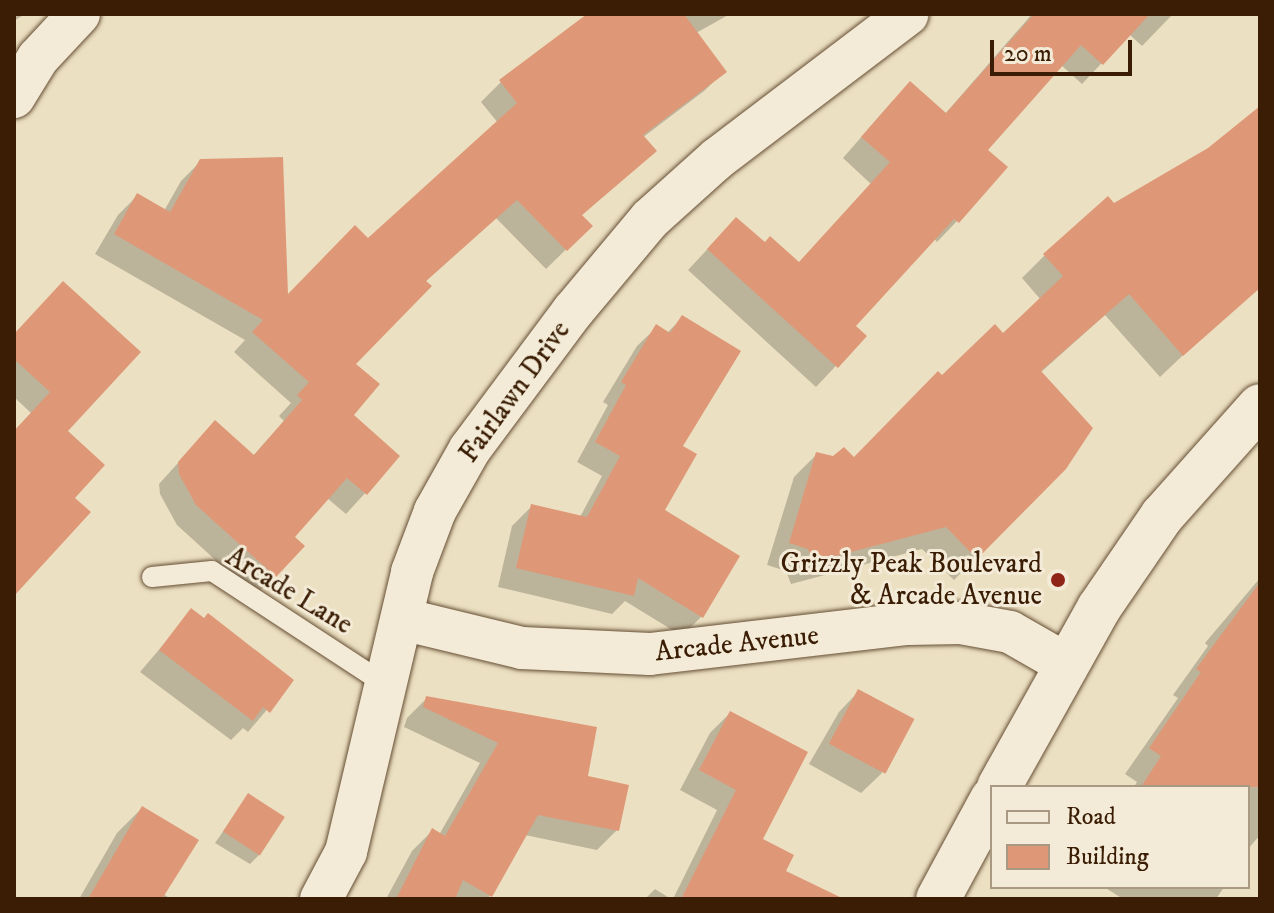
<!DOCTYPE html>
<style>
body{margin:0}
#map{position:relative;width:1274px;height:913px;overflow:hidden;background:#ece0c2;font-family:"IM FELL DW Pica",serif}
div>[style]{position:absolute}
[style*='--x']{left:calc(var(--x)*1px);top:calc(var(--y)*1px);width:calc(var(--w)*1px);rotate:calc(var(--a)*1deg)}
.shadow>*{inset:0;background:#0003}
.building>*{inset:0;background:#de9877;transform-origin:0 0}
.roads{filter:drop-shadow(0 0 2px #664e34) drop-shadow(0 0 2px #664e34)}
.lane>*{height:20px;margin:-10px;padding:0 10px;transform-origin:10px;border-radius:10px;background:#f3ebd7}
.street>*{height:42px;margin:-21px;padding:0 21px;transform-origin:21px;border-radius:21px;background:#f3ebd7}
.secondary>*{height:44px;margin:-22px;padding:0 22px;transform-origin:22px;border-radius:22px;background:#f3ebd7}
.dots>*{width:22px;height:22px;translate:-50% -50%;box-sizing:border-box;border:4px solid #f3ebd7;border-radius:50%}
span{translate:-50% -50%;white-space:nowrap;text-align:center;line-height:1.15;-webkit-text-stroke:6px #f3ebd7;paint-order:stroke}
.street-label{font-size:28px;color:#3a1d04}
.poi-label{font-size:28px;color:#3a1d04}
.right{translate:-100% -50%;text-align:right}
.frame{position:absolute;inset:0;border:16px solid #3a1d04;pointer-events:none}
.legend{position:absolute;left:990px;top:785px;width:260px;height:104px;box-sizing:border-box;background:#f3ebd7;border:2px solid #a99983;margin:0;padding:10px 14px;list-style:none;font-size:24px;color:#3a1d04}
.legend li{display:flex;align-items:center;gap:16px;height:40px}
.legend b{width:40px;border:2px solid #a99983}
.scale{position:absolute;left:990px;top:40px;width:142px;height:36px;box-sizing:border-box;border:4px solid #3a1d04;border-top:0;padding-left:10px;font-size:24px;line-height:28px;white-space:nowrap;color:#3a1d04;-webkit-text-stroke:6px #f3ebd7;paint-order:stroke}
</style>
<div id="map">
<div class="shadow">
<i style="clip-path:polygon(14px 14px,25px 14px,14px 21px)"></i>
<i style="clip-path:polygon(591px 14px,730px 14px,696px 33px,724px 72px,704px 91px,642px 138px,654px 151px,581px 216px,590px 226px,546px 269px,496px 218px,425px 282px,353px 364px,351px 415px,398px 457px,346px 514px,327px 498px,292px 537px,302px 546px,255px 596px,177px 525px,160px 494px,159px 484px,196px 443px,253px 456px,284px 421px,279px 416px,291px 403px,234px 352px,245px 340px,95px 254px,118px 215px,137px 196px,164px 211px,181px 181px,201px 161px,286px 298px,368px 240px,498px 123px,481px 102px,501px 82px)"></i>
<i style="clip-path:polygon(1032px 14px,1173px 14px,1142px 46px,1129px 34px,1082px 84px,1060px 64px,985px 150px,957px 221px,937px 242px,934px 238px,854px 326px,864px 336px,816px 387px,688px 270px,716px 240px,764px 245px,798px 264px,871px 184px,843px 158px,890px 104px,910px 84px,945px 114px)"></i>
<i style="clip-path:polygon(1260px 109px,1260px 282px,1160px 377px,1105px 315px,1040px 373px,1064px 468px,954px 580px,922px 549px,791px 584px,786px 571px,767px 565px,794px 477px,817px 454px,854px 459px,942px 378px,1003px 336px,1041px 300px,1022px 278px,1045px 255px,1114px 206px,1209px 149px)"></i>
<i style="clip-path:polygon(43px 304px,66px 431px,72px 498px,14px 593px,14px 431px,31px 413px,14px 397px,14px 335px)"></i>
<i style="clip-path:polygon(682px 318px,680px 447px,663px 511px,737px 557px,701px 617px,682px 636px,625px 601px,612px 614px,498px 587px,512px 526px,532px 506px,580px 517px,602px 476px,577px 462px,608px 405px,603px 402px,637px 346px,657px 327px,667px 333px)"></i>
<i style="clip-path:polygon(1260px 578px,1260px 835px,1248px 849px,1248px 787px,1134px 787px,1137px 782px,1125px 774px,1178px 698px,1173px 695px,1208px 646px,1205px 643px)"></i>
<i style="clip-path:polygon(192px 611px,292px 680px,248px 732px,243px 728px,231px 740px,140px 672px)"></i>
<i style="clip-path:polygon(859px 691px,882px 773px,861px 793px,809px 764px,839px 712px)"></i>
<i style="clip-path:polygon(427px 698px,586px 778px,617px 830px,597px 850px,525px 835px,488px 899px,386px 899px,412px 851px,432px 831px,439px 835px,480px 763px,404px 727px,407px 718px)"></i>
<i style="clip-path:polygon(730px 713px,760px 839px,802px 899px,673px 899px,717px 810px,680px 790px,710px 733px)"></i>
<i style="clip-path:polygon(248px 796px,260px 854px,250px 864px,215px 843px)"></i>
<i style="clip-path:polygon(142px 808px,163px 894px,171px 899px,79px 899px,117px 833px)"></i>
<i style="clip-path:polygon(1104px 887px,1224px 887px,1216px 899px,1123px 899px)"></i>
<i style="clip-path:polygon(655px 889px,671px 899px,645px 899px)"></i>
</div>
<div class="building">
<i style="clip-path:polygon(587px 14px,684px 14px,727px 72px,643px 135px,657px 151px,582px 215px,593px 226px,567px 251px,517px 200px,426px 281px,432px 286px,356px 364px,380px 384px,354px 415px,400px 456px,367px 495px,347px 478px,295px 537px,305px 546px,276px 577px,196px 505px,179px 474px,178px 462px,215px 420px,254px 455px,302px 400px,297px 395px,309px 382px,252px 332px,263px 320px,114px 234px,137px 193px,170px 212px,200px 159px,283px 157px,288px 294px,355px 225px,368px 238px,517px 103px,499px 80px)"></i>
<i style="clip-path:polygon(1034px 14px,1150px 14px,1103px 65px,1081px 45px,988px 150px,1008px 167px,959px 223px,954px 219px,856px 326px,867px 336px,838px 368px,707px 249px,736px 217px,765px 242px,770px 236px,799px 262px,890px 162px,861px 137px,910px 81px,946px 113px)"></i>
<i style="clip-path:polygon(1260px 106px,1260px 288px,1183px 356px,1129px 294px,1041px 371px,1093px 428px,1066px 469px,977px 559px,946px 527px,813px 562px,808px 549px,789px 543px,816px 452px,833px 456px,844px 447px,854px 457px,938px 371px,942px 375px,995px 324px,1003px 333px,1063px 276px,1043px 254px,1108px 196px,1114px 203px,1208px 148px)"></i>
<i style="clip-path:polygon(63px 281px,141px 352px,68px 431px,105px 465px,75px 498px,91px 512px,14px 596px,14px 431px,50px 392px,14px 359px,14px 334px)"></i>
<i style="clip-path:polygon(682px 315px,741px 351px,683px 446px,697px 454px,665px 510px,740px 556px,703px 618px,638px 578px,634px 596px,516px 568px,531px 504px,587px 517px,620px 456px,595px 442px,626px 385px,621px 382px,656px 324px,670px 333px)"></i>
<i style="clip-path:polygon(1260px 582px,1260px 787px,1141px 787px,1161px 756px,1149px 748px,1201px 672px,1196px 669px)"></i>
<i style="clip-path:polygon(191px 608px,204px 618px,208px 613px,294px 680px,270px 713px,263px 707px,253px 721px,159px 650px)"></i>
<i style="left:858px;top:689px;width:64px;height:62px;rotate:28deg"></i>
<i style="clip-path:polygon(426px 696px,597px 727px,588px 776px,629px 785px,619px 831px,538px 815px,492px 897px,463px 880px,455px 899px,396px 899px,432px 828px,445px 836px,498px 743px,423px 707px)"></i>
<i style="clip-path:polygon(730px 711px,808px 752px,763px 839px,794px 855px,786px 871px,844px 899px,681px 899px,736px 790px,699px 770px)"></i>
<i style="left:248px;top:793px;width:44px;height:46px;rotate:33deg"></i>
<i style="clip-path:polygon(142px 806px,199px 840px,162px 899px,88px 899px)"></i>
</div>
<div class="roads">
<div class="lane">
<i style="--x:152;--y:577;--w:60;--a:-5.7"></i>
<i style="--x:212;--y:571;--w:210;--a:33.2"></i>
</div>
<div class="street">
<i style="--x:14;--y:97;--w:46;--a:-58.4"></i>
<i style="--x:38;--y:58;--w:60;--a:-47"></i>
<i style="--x:402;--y:619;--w:123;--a:13.6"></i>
<i style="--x:522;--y:648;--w:128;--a:2.7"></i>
<i style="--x:650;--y:654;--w:259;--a:-6.7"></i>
<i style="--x:907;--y:624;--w:54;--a:-1.1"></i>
<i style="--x:961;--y:623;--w:50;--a:10.4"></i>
<i style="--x:1010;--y:632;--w:64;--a:29.7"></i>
<i style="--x:321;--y:899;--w:53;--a:-62"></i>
<i style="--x:346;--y:852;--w:288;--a:-76.7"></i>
<i style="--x:412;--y:572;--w:65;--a:-69.3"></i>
<i style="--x:435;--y:511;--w:71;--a:-60.6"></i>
<i style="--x:470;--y:449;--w:172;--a:-53.3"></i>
<i style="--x:573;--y:311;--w:120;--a:-50.1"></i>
<i style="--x:650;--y:219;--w:91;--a:-41.9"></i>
<i style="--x:718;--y:158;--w:238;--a:-37.2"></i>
</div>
<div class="secondary">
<i style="--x:999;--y:787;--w:205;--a:-60.8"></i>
<i style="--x:1099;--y:608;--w:112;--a:-55.6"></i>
<i style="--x:1162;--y:516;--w:147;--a:-48.3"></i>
<i style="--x:938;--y:899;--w:114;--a:-61.6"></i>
</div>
</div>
<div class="dots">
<i style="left:1058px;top:580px;background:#8f2418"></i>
</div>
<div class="street-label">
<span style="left:515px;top:392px;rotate:-54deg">Fairlawn Drive</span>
<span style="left:289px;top:591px;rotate:31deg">Arcade Lane</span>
<span style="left:737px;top:644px;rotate:-6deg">Arcade Avenue</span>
</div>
<div class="poi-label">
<span class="right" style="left:1042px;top:580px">Grizzly Peak Boulevard<br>&amp; Arcade Avenue</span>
</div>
<div class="frame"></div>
<ul class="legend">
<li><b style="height:10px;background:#f3ebd7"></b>Road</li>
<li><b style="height:22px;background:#de9877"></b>Building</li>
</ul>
<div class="scale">20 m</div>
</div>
